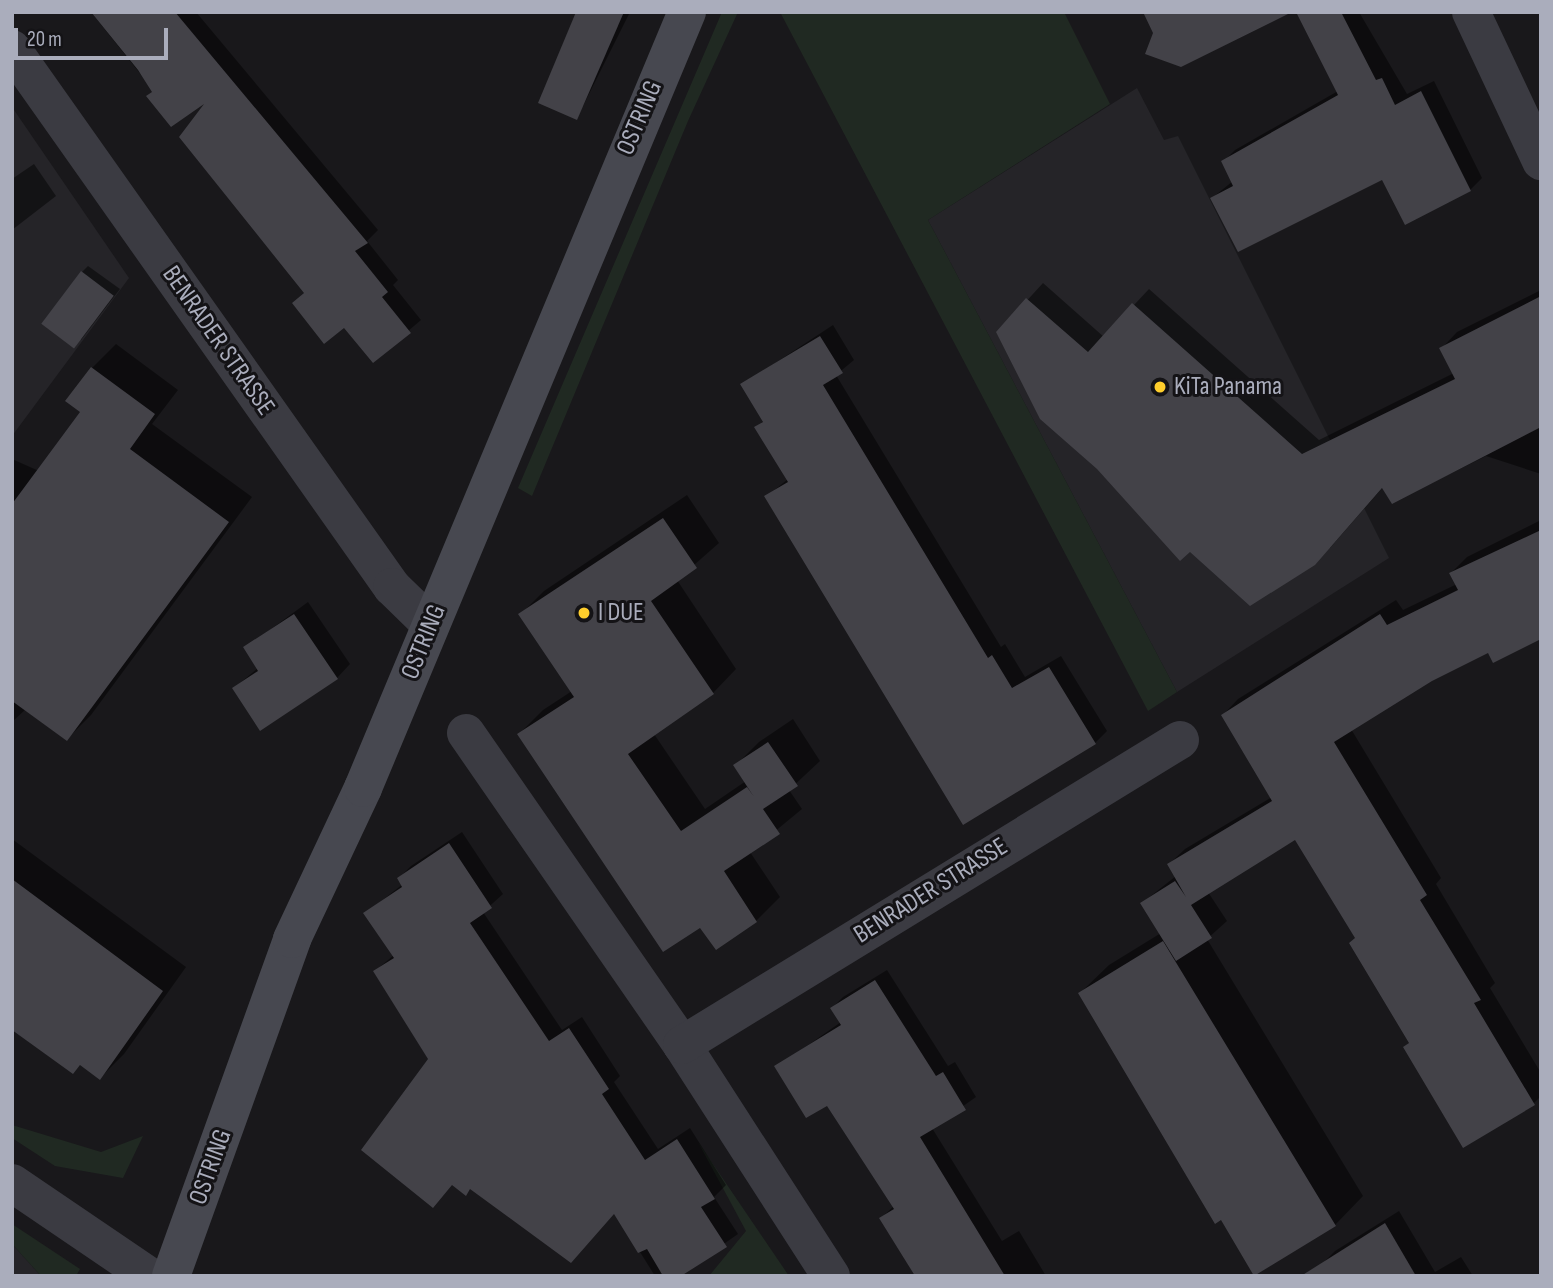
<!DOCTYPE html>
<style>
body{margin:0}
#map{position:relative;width:1553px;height:1288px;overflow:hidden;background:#19181b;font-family:"Sofia Sans Condensed",sans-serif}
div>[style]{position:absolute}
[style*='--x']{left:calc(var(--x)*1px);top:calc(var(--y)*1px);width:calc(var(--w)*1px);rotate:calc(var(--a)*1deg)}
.built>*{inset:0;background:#252428}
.green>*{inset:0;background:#202922}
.shadow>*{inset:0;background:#0007}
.building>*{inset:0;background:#434248;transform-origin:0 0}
.minor>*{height:38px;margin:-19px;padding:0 19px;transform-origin:19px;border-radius:19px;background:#3b3b42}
.secondary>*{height:38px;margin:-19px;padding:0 19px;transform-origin:19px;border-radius:19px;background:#474850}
.dots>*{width:19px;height:19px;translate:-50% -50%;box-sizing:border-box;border:4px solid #141316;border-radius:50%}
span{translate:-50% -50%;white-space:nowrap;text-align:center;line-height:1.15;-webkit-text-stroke:6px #141316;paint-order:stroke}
.street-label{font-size:26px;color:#aaadbc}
.poi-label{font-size:26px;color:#aaadbc}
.left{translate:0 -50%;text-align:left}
.frame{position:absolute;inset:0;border:14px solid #aaadbc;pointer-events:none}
.scale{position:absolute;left:14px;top:28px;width:154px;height:32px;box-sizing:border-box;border:4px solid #aaadbc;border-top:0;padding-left:9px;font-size:21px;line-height:24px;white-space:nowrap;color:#aaadbc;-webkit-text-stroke:5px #141316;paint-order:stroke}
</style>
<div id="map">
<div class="built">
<i style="clip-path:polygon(1137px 88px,1164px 140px,1178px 136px,1389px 558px,1177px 692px,928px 220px)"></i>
<i style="clip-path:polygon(12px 107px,129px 278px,12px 436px)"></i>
<i style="clip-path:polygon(12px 1244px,41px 1276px,12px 1276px)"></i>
</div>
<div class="green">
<i style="clip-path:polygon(722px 12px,738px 12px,688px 121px,532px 496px,518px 488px)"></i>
<i style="clip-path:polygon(780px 12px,1064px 12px,1110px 104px,928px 220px,1177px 692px,1148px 711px)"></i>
<i style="clip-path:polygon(12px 1125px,101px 1152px,143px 1136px,123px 1178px,55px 1166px,12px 1138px)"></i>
<i style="clip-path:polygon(698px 1142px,789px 1276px,709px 1276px,746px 1231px)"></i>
<i style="clip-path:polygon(12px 1224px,80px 1269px,76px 1276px,41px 1276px,12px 1244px)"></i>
</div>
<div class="shadow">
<i style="clip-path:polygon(91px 12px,196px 12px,378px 230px,367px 241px,398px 280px,393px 285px,421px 320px,373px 361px,344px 325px,294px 303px,305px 292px,211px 98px,154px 91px)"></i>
<i style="clip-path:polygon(578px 12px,630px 12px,577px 118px)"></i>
<i style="clip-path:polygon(1298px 12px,1359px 12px,1407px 94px,1434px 81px,1482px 178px,1470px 190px,1383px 178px,1212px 198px,1233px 181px,1223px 162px,1235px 150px,1338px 91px)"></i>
<i style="clip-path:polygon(34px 164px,56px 196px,12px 230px,12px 179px)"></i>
<i style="clip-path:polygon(88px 266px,120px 289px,81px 340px,82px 272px)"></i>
<i style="clip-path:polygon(1043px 283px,1104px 337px,1149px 289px,1319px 440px,1454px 373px,1442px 348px,1457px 332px,1541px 290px,1541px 474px,1486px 456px,1393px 502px,1384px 486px,1330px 548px,998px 332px)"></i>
<i style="clip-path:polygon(833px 325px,854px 360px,836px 375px,1001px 647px,1005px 644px,1025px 677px,1061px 656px,1107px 731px,1095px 743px,964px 822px,766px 497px,788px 479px,757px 428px,764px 420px,742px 385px)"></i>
<i style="clip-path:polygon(116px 344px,178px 390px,152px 424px,252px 497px,91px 715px,67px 739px,26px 709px,12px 722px,12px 459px,39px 471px,83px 412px,92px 368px)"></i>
<i style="clip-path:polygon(687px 495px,719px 543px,677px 580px,736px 669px,713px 693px,654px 734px,705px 809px,746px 781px,735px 766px,759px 742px,793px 719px,820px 761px,789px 790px,802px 809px,750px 852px,780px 897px,756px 921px,701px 925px,519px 734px,543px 710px,572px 691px,520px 615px,544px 591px)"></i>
<i style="clip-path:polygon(1541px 520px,1541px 637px,1489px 650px,1431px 679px,1351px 729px,1441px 878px,1436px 884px,1495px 983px,1490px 988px,1541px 1073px,1541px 1096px,1534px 1103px,1405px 1047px,1410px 1042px,1357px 937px,1296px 838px,1208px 892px,1227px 921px,1207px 939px,1363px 1196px,1335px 1225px,1080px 993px,1109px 965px,1161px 933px,1142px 903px,1176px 876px,1169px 864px,1185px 849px,1272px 797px,1223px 715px,1238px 699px,1396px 600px,1403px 610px,1457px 584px,1451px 573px,1467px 557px)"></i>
<i style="clip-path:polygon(308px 602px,350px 664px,337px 678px,234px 688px,258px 668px,245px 648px)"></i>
<i style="clip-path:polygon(462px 832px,503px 894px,483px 912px,562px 1030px,582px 1017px,620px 1076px,614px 1082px,658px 1149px,690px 1128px,726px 1185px,714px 1197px,738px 1234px,678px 1276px,655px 1276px,615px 1212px,472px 1187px,430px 1059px,375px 971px,394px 955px,366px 913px,403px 884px,399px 878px,411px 866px)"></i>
<i style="clip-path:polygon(12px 839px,186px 967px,124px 1054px,100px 1078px,81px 1064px,73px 1072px,12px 1028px)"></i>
<i style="clip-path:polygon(887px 970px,948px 1066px,955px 1062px,976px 1097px,932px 1128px,1002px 1241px,1019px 1231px,1046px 1276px,915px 1276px,881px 1218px,894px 1206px,827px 1103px,777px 1067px,841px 1022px,832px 1008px,843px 997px)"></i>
<i style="clip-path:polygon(1399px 1211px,1435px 1272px,1461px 1257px,1473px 1276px,1328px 1276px,1322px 1264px,1335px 1251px)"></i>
</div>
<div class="building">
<i style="clip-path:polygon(91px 12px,175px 12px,368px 243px,355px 251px,388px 292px,382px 297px,411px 333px,373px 363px,344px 328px,324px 344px,292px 303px,304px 293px,179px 137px,204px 104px,171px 127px,146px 96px,152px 92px,138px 70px)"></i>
<i style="clip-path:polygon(576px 12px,624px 12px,577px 120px,538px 103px)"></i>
<i style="clip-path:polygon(1143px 12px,1292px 12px,1181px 67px,1145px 54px,1153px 33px)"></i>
<i style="clip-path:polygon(1296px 12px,1341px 12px,1376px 80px,1382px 78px,1395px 105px,1421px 91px,1471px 191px,1405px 225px,1382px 180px,1238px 252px,1210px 198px,1233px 186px,1221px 161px,1338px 95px)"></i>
<i style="left:81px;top:271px;width:41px;height:66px;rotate:37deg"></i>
<i style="clip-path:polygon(1541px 296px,1541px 427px,1392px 504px,1382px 488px,1315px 565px,1250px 606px,1190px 552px,1180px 561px,1097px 469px,1040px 419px,996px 332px,1026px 298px,1088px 352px,1132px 303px,1302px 454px,1455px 379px,1439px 348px)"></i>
<i style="clip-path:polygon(820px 336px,843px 373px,823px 385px,988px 658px,992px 655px,1012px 688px,1049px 667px,1096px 744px,963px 825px,764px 496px,788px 482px,754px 427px,763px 422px,740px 384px)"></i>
<i style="clip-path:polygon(91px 367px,155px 414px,130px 449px,229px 522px,67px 741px,12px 701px,12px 504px,80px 412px,65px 401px)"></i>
<i style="clip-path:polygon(663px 518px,697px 568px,651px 601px,714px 694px,628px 754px,681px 831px,747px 787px,754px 797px,733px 765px,768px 742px,798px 786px,763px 809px,780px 834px,724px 871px,757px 922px,716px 950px,700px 928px,663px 952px,517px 734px,574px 697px,518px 614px)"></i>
<i style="clip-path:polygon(1541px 530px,1541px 639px,1493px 663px,1488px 653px,1432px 681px,1334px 742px,1427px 895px,1420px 900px,1481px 1000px,1474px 1003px,1535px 1105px,1463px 1148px,1403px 1047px,1409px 1043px,1349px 943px,1355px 938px,1295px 840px,1191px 905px,1212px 938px,1176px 961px,1140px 903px,1175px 881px,1186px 897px,1167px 864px,1272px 801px,1221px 715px,1380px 614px,1387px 625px,1458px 590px,1449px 573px)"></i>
<i style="clip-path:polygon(294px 614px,338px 679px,260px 731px,232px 688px,258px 671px,243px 647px)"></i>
<i style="clip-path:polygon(449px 843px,492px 908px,470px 923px,549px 1041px,569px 1028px,609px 1089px,602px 1094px,645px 1160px,677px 1139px,715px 1199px,701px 1207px,727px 1247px,681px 1276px,663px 1276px,647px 1249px,638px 1253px,614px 1214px,571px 1263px,470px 1189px,466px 1196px,452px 1185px,433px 1208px,361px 1150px,428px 1059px,373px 971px,394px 958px,363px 913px,402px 887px,397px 878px)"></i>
<i style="clip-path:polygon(12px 879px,163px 991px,100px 1080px,80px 1065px,73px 1074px,12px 1030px)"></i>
<i style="clip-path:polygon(1163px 941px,1336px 1226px,1254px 1276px,1221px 1220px,1215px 1224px,1078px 993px)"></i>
<i style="clip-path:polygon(875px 980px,936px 1076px,943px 1072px,966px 1110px,920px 1137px,1005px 1276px,915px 1276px,879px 1218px,894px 1209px,827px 1106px,806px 1118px,774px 1066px,841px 1025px,830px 1008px)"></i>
<i style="clip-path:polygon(1385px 1223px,1416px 1276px,1301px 1276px)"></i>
</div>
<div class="minor">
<i style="--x:1471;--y:12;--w:165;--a:64.8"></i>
<i style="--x:12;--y:49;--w:659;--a:54.77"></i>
<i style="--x:392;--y:587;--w:54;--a:44.3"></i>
<i style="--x:466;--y:733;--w:379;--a:55.3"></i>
<i style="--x:682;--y:1045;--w:275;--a:57.2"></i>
<i style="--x:682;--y:1045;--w:584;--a:-31.49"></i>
<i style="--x:12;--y:1183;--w:166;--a:34.2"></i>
</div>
<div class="secondary">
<i style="--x:171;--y:1276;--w:358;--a:-70.2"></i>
<i style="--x:292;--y:939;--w:167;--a:-64.8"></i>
<i style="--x:363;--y:788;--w:841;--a:-67.34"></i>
</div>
<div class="dots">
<i style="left:1160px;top:387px;background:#ffce2c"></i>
<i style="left:584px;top:613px;background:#ffce2c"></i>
</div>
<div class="street-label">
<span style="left:640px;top:118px;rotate:-67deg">OSTRING</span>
<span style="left:218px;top:341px;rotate:55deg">BENRADER STRASSE</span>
<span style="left:424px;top:642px;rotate:-68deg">OSTRING</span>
<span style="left:931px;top:891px;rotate:-32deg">BENRADER STRASSE</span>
<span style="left:211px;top:1167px;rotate:-70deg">OSTRING</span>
</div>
<div class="poi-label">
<span class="left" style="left:1174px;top:387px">KiTa Panama</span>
<span class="left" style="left:598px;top:613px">I DUE</span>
</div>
<div class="frame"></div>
<div class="scale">20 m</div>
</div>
